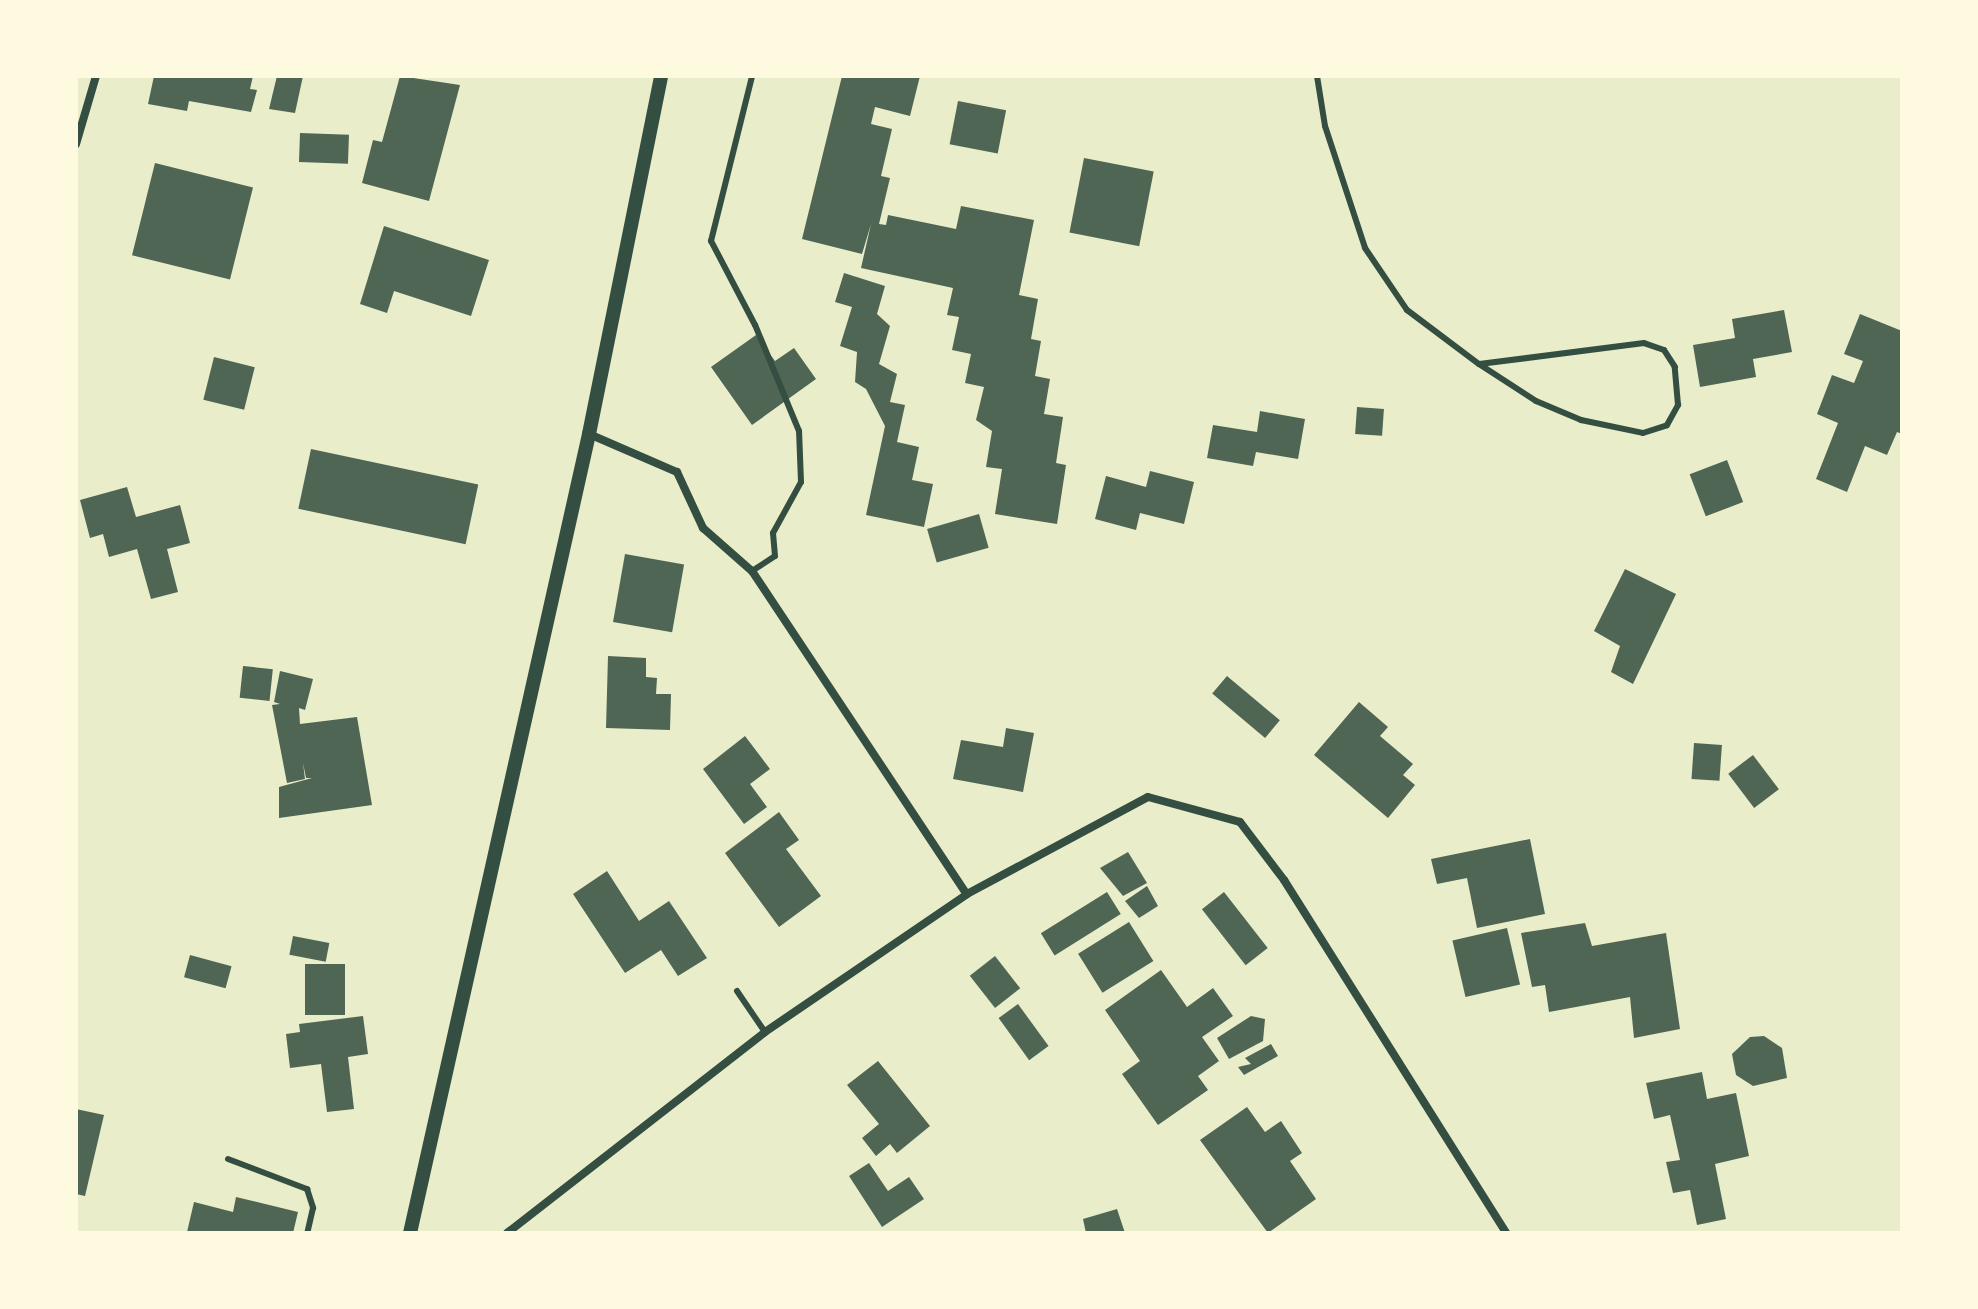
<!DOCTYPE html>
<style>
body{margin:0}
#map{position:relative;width:1978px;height:1309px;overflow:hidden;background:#e9edc9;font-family:Merriweather,serif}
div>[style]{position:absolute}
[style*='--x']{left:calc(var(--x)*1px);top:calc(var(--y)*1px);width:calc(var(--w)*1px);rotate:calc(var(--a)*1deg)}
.building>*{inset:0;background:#4f6655;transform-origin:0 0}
.service>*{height:6px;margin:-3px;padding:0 3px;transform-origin:3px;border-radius:3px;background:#344e41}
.minor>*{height:8px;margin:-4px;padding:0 4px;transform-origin:4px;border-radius:4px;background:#344e41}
.tertiary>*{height:14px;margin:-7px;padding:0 7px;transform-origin:7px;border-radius:7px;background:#344e41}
span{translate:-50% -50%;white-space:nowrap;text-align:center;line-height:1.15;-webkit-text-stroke:7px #fefae0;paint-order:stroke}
.frame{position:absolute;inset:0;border:78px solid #fefae0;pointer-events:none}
</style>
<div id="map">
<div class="building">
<i style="clip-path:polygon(154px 76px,253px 76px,250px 89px,257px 90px,251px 112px,189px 101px,187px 111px,148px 104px)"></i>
<i style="clip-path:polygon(277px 76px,303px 76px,295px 113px,269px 109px)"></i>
<i style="clip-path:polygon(400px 76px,460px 85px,429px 201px,362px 183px,373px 140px,382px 142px)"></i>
<i style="clip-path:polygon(842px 76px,920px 76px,910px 116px,875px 107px,871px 124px,892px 129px,881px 176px,890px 178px,879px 224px,886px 225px,888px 215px,956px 229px,961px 206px,1034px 220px,1019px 295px,1038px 299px,1031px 339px,1041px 341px,1035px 376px,1050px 379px,1044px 414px,1063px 417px,1056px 463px,1066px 465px,1057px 524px,995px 514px,1002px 469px,986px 467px,992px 431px,976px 420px,984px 387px,965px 383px,971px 354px,952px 350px,959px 317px,947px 315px,953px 288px,861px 268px,871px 224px,862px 254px,802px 239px)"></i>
<i style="left:958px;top:101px;width:49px;height:44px;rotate:11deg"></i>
<i style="left:300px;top:133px;width:49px;height:29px;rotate:2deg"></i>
<i style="left:1084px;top:158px;width:71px;height:76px;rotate:11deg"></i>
<i style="left:155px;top:163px;width:101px;height:95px;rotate:14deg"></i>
<i style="clip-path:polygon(384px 226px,489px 260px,471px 316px,394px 291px,387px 313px,360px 304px)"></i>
<i style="clip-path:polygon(844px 273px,885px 286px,877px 314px,890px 326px,879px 364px,897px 374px,890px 402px,905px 405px,897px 442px,919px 447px,912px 480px,933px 484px,924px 527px,866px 515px,885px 426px,866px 389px,855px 382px,857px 352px,840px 346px,852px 307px,835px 302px)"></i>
<i style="clip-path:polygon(1784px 310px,1792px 352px,1753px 359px,1756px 377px,1700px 387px,1693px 345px,1735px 338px,1732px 319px)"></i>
<i style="clip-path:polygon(1860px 314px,1902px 331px,1902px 434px,1897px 432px,1887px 455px,1865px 446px,1847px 492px,1816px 479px,1838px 423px,1817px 414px,1832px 375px,1854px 383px,1863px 361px,1844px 354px)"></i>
<i style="clip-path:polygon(756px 335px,775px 361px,794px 348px,816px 379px,752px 425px,711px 367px)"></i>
<i style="left:214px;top:357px;width:42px;height:44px;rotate:14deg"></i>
<i style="left:1357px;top:407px;width:27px;height:27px;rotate:4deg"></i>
<i style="clip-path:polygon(1260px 411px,1305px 419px,1298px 459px,1256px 452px,1253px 466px,1207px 458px,1213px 425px,1257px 432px)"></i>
<i style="left:311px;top:449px;width:171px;height:61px;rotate:12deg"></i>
<i style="left:1727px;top:460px;width:45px;height:40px;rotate:69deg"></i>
<i style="clip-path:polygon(1150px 471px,1194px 482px,1184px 524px,1140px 513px,1136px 530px,1095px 519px,1106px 476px,1146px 487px)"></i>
<i style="clip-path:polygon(127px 487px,136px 517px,180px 505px,190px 543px,167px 549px,178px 592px,151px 599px,137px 549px,109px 557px,103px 534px,90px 538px,80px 500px)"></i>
<i style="left:979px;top:514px;width:35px;height:54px;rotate:74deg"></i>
<i style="left:625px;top:554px;width:60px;height:69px;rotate:10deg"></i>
<i style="clip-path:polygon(1625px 569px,1676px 594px,1633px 684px,1611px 672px,1620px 646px,1594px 631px)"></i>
<i style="clip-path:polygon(608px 656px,646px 658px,646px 677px,657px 678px,656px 694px,671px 694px,670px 730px,606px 728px)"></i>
<i style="left:243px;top:666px;width:30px;height:32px;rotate:6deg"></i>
<i style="clip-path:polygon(280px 671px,313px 679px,305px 710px,299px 708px,300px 724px,357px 717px,372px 805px,279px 818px,279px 787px,312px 778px,306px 778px,303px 763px,305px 779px,287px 783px,272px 705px,280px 704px,274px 702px)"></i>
<i style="left:1227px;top:676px;width:69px;height:23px;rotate:40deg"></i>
<i style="clip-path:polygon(1359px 702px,1388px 727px,1380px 736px,1413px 764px,1403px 775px,1415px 785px,1388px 818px,1314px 755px)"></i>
<i style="clip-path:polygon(1006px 728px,1034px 733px,1023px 792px,953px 779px,961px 740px,1003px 747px)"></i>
<i style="clip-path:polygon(745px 736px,770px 769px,750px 784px,767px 807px,744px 824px,703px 769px)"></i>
<i style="left:1694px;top:743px;width:28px;height:36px;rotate:4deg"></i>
<i style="left:1753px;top:755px;width:43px;height:31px;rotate:53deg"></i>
<i style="clip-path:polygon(779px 812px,799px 840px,786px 849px,821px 896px,779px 927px,725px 853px)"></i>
<i style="clip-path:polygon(1530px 839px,1545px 914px,1477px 928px,1467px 878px,1437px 884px,1431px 859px)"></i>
<i style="clip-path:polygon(1128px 852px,1147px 883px,1123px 896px,1100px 868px)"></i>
<i style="clip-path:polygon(607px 871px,639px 921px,669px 901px,707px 958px,678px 976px,661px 950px,625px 973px,573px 894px)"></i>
<i style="clip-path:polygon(1147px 886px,1158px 906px,1139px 918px,1125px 901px)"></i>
<i style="left:1107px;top:892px;width:26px;height:78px;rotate:58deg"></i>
<i style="left:1224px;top:892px;width:71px;height:28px;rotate:52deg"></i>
<i style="left:1129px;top:922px;width:46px;height:60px;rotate:58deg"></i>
<i style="clip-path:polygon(1585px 923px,1592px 946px,1666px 933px,1680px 1029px,1634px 1038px,1630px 997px,1549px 1012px,1545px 985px,1532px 987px,1521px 933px)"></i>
<i style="left:1507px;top:928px;width:58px;height:56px;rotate:77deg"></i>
<i style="left:293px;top:936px;width:37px;height:19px;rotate:11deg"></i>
<i style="left:190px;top:955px;width:43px;height:23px;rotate:15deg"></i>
<i style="left:995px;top:956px;width:41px;height:32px;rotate:52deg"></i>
<i style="left:305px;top:964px;width:40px;height:51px"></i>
<i style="clip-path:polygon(1161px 970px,1187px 1007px,1213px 988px,1233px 1016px,1202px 1037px,1219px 1061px,1198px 1076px,1208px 1090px,1158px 1125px,1122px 1074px,1140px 1061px,1105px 1010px)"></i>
<i style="left:1018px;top:1004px;width:52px;height:24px;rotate:54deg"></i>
<i style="clip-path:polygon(363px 1016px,368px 1054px,348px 1057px,354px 1109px,327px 1112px,321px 1064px,290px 1068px,286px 1034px,300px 1032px,299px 1024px)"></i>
<i style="clip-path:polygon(1251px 1016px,1265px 1019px,1263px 1041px,1229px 1059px,1217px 1038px)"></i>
<i style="clip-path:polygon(1764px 1036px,1782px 1048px,1787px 1078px,1753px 1086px,1736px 1075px,1732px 1054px,1750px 1037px)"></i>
<i style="clip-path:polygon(1271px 1044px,1278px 1056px,1244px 1075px,1238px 1067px,1251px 1064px,1245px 1058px)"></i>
<i style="clip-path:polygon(878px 1061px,930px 1126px,897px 1153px,890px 1144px,876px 1156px,862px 1138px,879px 1124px,847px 1085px)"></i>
<i style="clip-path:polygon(1702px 1072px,1707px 1099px,1736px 1093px,1749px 1156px,1715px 1164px,1726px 1219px,1697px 1225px,1690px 1190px,1673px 1193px,1666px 1162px,1680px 1160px,1670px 1115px,1654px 1119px,1646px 1083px)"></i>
<i style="clip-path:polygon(1247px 1107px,1265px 1132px,1281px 1121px,1302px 1153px,1290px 1161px,1316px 1199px,1268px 1233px,1200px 1140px)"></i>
<i style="clip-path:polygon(76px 1109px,104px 1115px,85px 1196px,76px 1194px)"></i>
<i style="clip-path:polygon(869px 1163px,888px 1191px,909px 1177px,924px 1199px,882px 1227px,849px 1176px)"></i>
<i style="clip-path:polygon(236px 1197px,298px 1212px,293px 1233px,187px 1232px,194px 1202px,233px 1212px)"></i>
<i style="clip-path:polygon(1117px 1209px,1125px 1233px,1086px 1233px,1083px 1219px)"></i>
</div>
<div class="service">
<i style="--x:1317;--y:76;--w:51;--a:80.9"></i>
<i style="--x:1325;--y:126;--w:128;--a:71.8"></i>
<i style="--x:1365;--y:248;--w:75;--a:55.9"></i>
<i style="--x:1407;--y:310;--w:90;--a:36.9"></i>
<i style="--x:1479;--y:364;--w:68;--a:33"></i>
<i style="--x:1536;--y:401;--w:49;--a:22.9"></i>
<i style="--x:1581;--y:420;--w:63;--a:11.8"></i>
<i style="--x:1643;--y:433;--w:25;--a:-18"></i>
<i style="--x:1667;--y:425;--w:23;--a:-61"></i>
<i style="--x:1678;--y:405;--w:38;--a:-95"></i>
<i style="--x:1675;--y:367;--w:20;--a:-123"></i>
<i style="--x:1664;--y:350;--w:21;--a:-161"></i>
<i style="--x:1644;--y:343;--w:166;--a:172.7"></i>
<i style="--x:752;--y:571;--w:27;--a:-33"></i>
<i style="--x:775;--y:556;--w:23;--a:-95"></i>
<i style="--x:773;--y:533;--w:58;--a:-61.2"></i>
<i style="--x:801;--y:482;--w:51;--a:-92.2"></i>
<i style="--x:799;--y:431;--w:115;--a:-112.5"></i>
<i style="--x:755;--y:325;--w:95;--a:-117.6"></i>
<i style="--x:711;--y:241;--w:170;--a:-76"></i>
<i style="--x:737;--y:991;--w:50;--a:55.7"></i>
<i style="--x:228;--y:1159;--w:85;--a:20.8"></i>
<i style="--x:307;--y:1189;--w:20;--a:72"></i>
<i style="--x:313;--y:1208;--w:26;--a:103"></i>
</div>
<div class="minor">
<i style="--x:76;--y:144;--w:71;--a:-73.6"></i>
<i style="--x:589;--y:434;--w:96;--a:23.4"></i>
<i style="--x:677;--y:472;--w:62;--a:65.1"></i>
<i style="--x:703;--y:528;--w:65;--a:41.3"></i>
<i style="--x:752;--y:571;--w:388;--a:56.4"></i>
<i style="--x:507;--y:1233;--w:327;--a:-37.9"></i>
<i style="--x:765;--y:1032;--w:245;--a:-34.3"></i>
<i style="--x:967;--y:894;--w:205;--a:-28.2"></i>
<i style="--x:1148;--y:797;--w:95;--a:15.2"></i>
<i style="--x:1240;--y:822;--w:73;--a:52.8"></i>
<i style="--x:1284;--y:880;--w:417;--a:57.8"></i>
</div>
<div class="tertiary">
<i style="--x:410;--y:1233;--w:819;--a:-77.37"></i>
<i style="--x:589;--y:434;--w:365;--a:-78.6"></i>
</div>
<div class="frame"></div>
</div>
